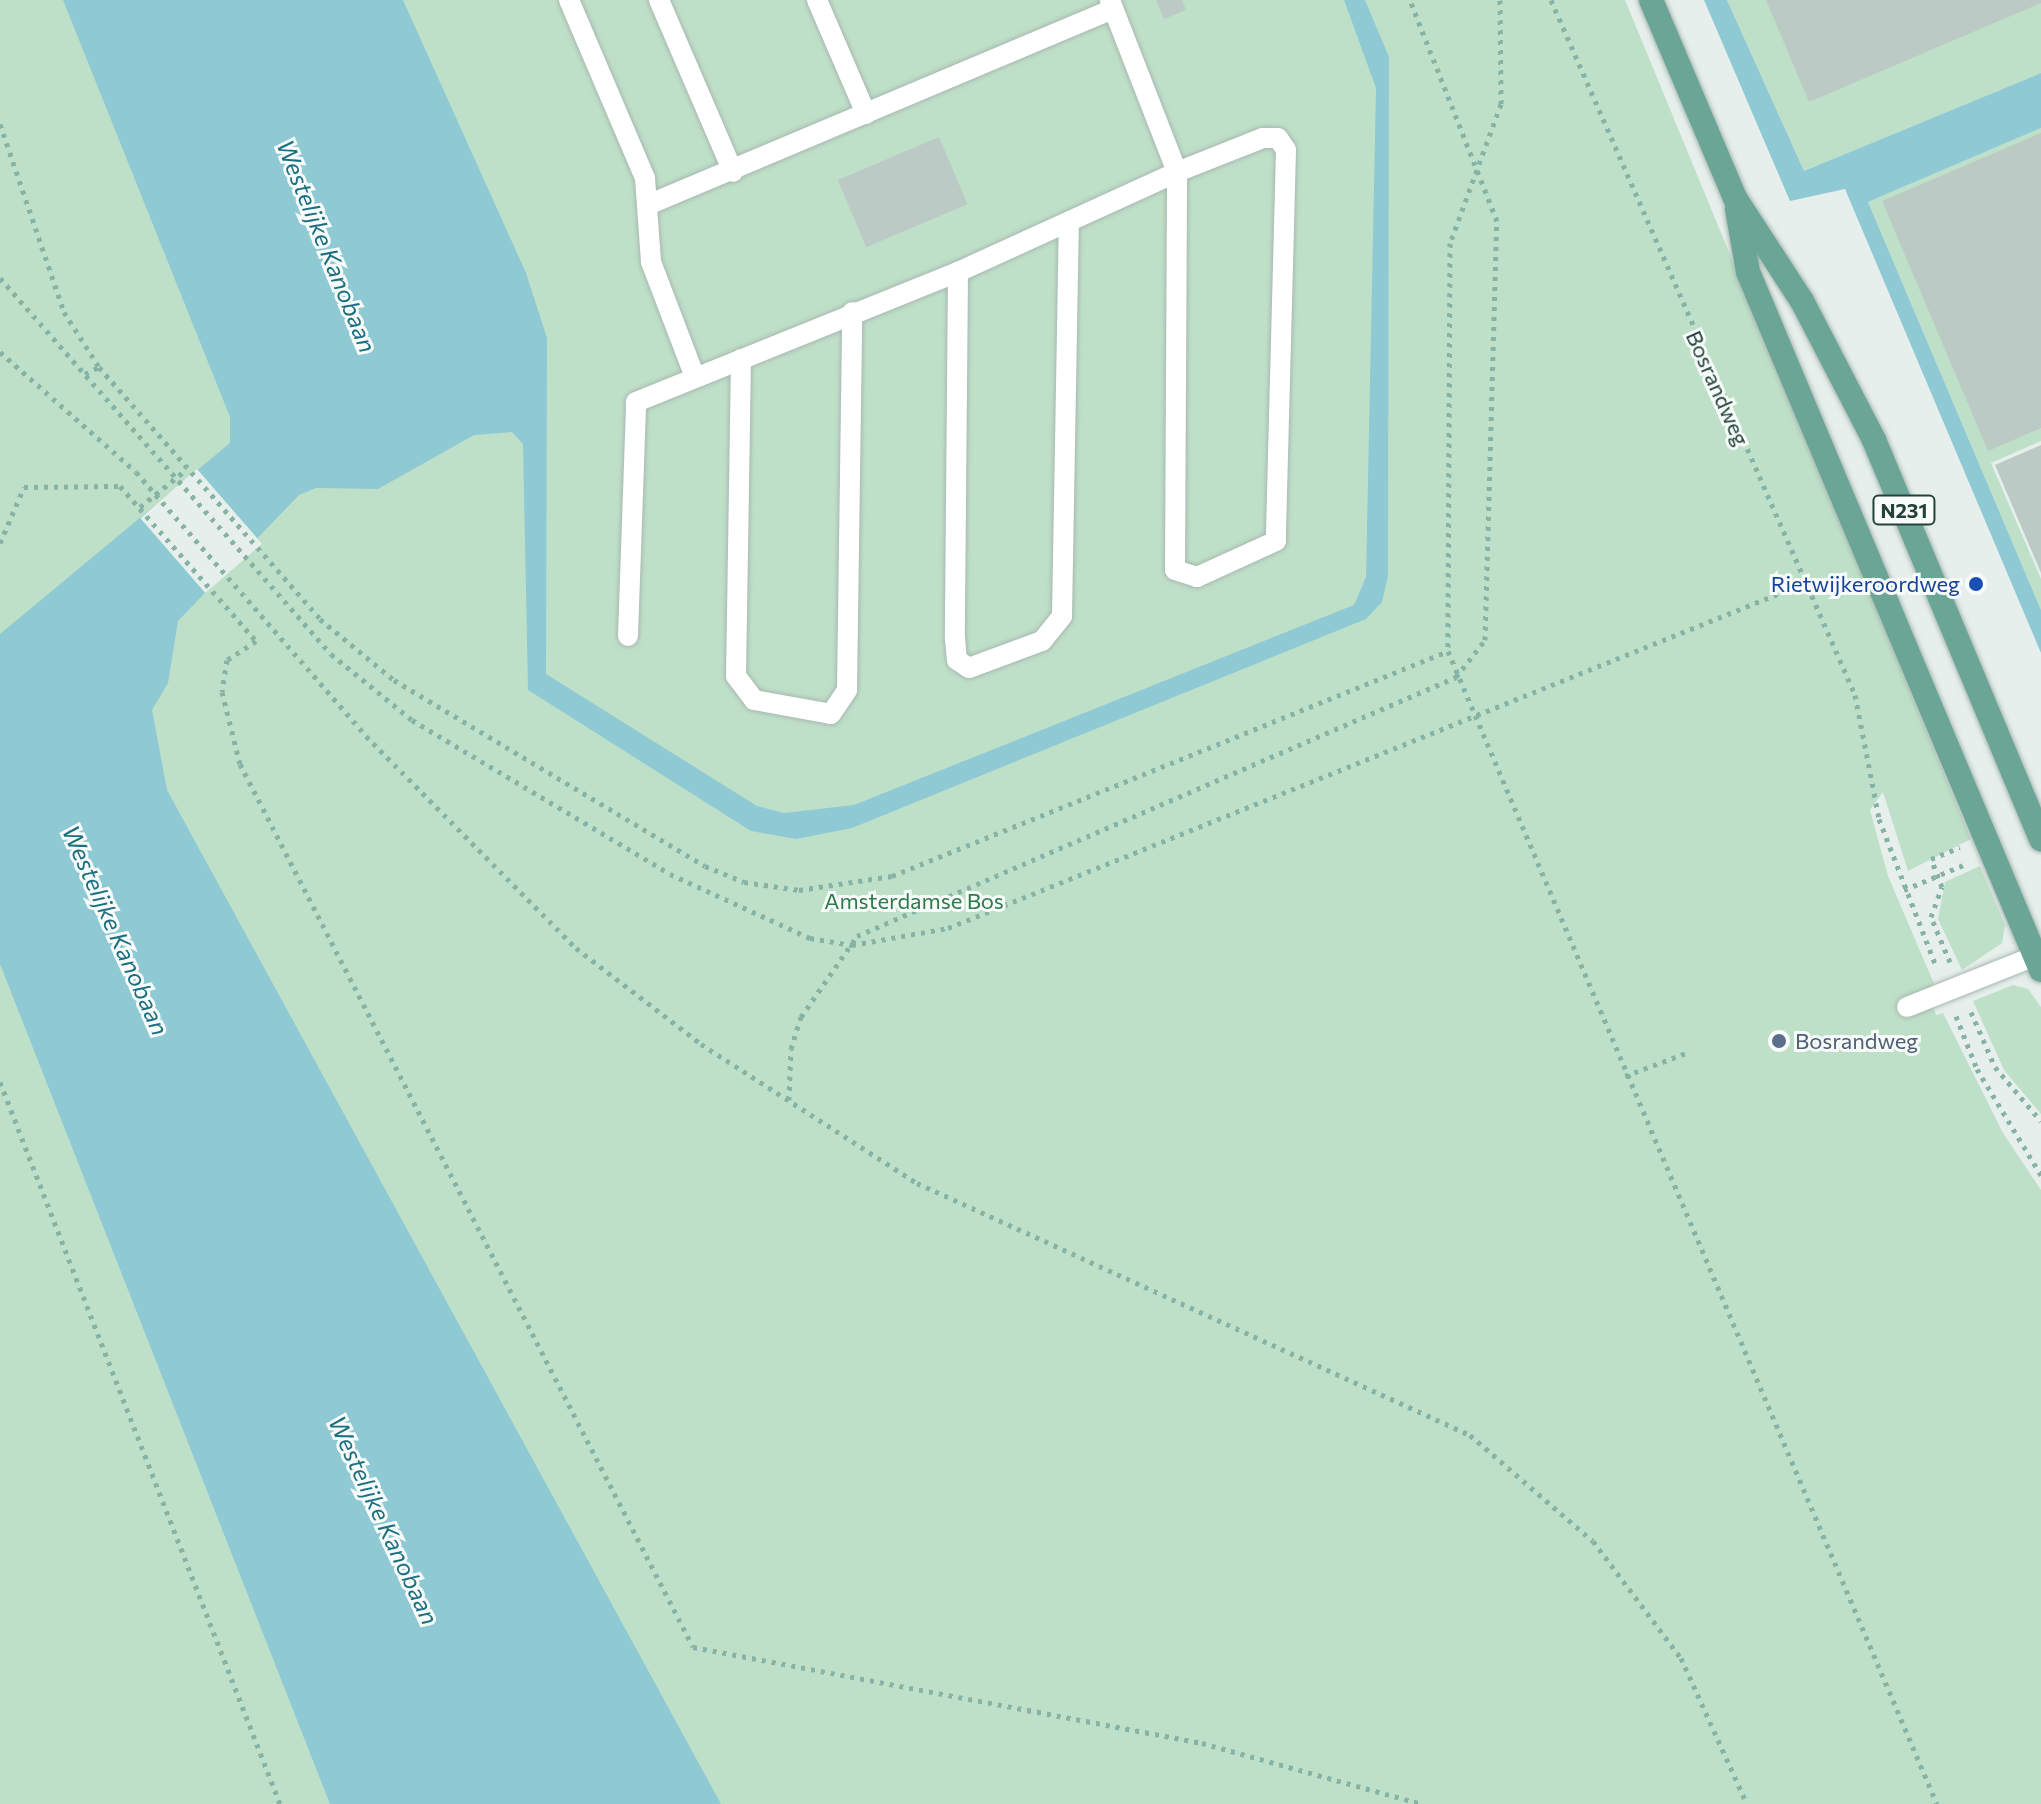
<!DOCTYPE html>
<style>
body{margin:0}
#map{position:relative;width:2041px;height:1804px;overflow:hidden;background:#e6efeb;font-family:Commissioner,sans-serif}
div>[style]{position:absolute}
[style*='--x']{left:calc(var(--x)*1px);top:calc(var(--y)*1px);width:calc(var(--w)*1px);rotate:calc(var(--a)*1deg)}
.green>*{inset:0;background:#bfe0c8}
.water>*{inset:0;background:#8ec9d4}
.pier>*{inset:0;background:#e6efeb;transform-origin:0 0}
.building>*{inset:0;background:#bbcac4;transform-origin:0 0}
.path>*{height:5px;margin-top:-2.5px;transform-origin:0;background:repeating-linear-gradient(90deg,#86b3a5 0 4px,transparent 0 10px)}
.roads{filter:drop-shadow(0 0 2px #a8b8b2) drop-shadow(0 0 2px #a8b8b2)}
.service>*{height:20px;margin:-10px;padding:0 10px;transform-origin:10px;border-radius:10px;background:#fff}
.primary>*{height:24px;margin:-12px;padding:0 12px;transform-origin:12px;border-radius:12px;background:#6aa596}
.dots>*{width:22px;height:22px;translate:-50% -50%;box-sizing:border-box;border:4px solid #f7fbf9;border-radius:50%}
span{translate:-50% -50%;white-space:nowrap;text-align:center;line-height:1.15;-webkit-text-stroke:6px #f7fbf9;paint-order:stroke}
.shield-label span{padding:2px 6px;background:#f7fbf9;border:2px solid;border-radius:6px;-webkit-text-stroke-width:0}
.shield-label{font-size:20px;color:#24423a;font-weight:700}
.street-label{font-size:22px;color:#24423a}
.transit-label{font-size:22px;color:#164399}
.right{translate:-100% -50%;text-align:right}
.park-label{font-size:22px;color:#2d7a4b}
.service-label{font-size:22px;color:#4e5e75}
.left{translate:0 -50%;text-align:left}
.water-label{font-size:24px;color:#1c6f80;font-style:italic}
</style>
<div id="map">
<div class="green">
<i style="clip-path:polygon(0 0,1625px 0,1971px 839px,1908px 871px,1883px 792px,1870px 810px,1888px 876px,1935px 986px,1928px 989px,1936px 1015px,1943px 1013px,2003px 1133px,2041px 1190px,2041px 1804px,0 1804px)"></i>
<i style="clip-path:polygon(1727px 0,2041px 0,2041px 73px,1804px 171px)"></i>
<i style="clip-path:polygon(2041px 128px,2041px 441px,1991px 463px,2041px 579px,2041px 610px,1868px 202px)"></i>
<i style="clip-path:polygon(1980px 866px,2005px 925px,2002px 943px,1962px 970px,1938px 919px,1945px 882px)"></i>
<i style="clip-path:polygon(2013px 985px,2028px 989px,2041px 1007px,2041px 1114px,2004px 1070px,1973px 1001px)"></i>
</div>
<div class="water">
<i style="clip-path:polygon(63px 0,403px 0,526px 273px,547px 338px,546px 674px,757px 806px,784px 813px,854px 805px,1354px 605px,1366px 577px,1376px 88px,1344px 0,1365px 0,1389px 57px,1388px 576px,1382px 602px,1366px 619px,852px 828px,796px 839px,751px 831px,528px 690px,523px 444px,512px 432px,474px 435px,378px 489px,316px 488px,299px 495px,178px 621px,168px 683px,152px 710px,167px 790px,721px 1804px,330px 1804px,0 964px,0 634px,230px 443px,230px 417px)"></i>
<i style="clip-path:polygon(1704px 0,1727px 0,1804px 171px,2041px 73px,2041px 128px,1868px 202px,2041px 610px,2041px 653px,1845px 189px,1790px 201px)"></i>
</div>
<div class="pier">
<i style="left:197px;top:469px;width:99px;height:75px;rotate:49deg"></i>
</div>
<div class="building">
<i style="clip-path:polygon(1156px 0,1182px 0,1186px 10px,1164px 19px)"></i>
<i style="clip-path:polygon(1766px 0,2041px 0,2041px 3px,1809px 102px)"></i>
<i style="clip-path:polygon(2041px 133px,2041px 428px,1988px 451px,1882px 201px)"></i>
<i style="left:939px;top:137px;width:73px;height:110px;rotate:67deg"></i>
<i style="clip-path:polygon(2041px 445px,2041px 573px,1995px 465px)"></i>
</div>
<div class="path">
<i style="--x:1500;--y:0;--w:104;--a:89.4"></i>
<i style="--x:1501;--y:104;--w:148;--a:110.1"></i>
<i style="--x:1450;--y:243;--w:408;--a:90.3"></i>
<i style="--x:1448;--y:651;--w:1252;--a:67.02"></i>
<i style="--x:1551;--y:0;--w:759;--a:66.37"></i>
<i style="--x:1855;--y:695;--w:126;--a:79"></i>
<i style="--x:1879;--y:819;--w:158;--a:68.8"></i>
<i style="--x:0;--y:124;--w:199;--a:71.2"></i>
<i style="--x:64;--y:312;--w:65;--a:57.5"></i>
<i style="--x:99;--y:367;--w:335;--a:48.7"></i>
<i style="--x:320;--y:619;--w:96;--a:39.5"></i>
<i style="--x:394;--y:680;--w:362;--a:30.9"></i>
<i style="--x:705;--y:866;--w:42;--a:22.3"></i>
<i style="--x:744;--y:882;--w:56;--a:8.3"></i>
<i style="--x:799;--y:890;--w:94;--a:-8.6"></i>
<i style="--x:892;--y:876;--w:600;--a:-22.03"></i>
<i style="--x:0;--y:278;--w:501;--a:48.64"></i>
<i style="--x:331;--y:654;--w:104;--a:39.2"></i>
<i style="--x:412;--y:720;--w:300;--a:30.8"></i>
<i style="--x:670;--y:874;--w:154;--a:24.6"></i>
<i style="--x:810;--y:938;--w:43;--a:9.5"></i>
<i style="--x:852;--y:945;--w:97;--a:-10"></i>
<i style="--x:948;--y:928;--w:924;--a:-21.93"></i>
<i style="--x:0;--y:352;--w:181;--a:41.4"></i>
<i style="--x:136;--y:472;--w:350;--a:48.9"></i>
<i style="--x:366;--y:736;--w:298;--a:45.3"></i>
<i style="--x:576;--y:948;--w:158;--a:37.5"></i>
<i style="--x:701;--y:1044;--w:257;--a:32.8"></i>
<i style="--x:917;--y:1183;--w:608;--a:24.5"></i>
<i style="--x:1470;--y:1435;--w:162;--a:40.8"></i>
<i style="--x:1593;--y:1541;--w:146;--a:53.1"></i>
<i style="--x:1681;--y:1658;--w:160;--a:65.7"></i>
<i style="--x:85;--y:374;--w:16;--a:-27"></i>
<i style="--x:140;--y:507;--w:60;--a:-39"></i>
<i style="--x:0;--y:543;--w:61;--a:-66.8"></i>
<i style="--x:24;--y:487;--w:96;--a:-0.6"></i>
<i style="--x:120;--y:486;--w:206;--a:48.7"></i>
<i style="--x:256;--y:641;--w:35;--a:147"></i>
<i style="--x:227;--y:660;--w:32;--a:99"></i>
<i style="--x:222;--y:692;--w:74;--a:76"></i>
<i style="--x:240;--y:764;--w:992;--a:62.84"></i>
<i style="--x:693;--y:1647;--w:518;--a:10.68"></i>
<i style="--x:1202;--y:1743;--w:228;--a:15.5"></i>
<i style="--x:1904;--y:890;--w:67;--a:-22.8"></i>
<i style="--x:1950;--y:962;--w:49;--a:-112.9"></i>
<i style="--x:1931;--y:917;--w:32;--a:-70"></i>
<i style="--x:1942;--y:887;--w:30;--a:-111"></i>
<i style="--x:1931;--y:859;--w:31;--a:-22"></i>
<i style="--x:1971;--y:1012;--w:60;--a:66.4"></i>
<i style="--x:1995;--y:1067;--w:71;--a:49.6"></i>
<i style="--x:1956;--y:1016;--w:57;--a:68.4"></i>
<i style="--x:1977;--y:1069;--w:124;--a:58.9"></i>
<i style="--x:1625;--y:1076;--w:68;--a:-20.6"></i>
<i style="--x:0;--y:1082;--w:774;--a:68.8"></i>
<i style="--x:789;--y:1100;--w:51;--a:-87.8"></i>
<i style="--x:791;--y:1049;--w:34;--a:-73"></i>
<i style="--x:801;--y:1017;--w:98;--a:-55.3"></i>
<i style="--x:857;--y:936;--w:653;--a:-23.38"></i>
<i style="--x:1456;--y:677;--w:47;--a:-51.9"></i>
<i style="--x:1485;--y:640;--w:419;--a:-88.4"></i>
<i style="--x:1497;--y:221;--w:238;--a:-111.5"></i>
</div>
<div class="roads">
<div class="service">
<i style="--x:569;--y:0;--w:194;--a:66.9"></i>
<i style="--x:645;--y:178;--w:84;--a:85.9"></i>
<i style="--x:651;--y:262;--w:123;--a:69.1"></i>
<i style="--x:659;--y:0;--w:187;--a:66.7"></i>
<i style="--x:817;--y:0;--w:124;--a:66.7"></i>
<i style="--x:650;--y:204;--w:502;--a:-22.84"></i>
<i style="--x:958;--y:272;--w:366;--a:90.5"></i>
<i style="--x:955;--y:638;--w:22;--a:85"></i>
<i style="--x:957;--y:660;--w:14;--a:34"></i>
<i style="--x:969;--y:668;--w:78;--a:-20.3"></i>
<i style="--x:1042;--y:641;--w:32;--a:-51"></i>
<i style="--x:1062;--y:616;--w:393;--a:-89"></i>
<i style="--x:741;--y:359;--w:317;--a:90.9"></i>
<i style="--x:736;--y:676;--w:30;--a:53"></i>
<i style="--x:754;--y:700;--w:78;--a:10.3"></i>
<i style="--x:831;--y:714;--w:29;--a:-56"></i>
<i style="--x:847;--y:690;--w:378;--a:-89.2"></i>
<i style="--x:628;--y:636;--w:234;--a:-88"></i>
<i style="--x:636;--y:402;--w:347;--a:-22"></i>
<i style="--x:958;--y:272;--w:241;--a:-24.5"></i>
<i style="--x:1177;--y:172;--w:92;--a:-21.6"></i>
<i style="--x:1263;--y:138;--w:15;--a:0"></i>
<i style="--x:1278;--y:138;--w:14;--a:56"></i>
<i style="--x:1286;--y:150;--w:391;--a:91.5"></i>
<i style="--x:1276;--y:541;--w:87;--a:155.5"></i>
<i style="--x:1197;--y:577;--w:23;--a:-162"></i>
<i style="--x:1175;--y:570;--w:398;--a:-89.7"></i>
<i style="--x:1177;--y:172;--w:185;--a:-111.3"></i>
<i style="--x:1907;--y:1007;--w:138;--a:-21.7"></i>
</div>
<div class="primary">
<i style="--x:1651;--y:0;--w:215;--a:67"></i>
<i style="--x:1735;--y:198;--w:123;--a:57"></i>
<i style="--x:1802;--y:301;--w:157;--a:62.6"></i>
<i style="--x:1874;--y:440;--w:433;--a:67.3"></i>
<i style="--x:1737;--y:209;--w:64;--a:80.1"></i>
<i style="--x:1748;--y:272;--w:757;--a:67.23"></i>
</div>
</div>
<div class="dots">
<i style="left:1976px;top:584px;background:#1a4fb4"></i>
<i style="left:1779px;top:1041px;background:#5c6f8a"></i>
</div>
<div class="shield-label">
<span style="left:1904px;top:510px">N231</span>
</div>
<div class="street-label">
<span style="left:1718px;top:388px;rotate:66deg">Bosrandweg</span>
</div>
<div class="transit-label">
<span class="right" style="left:1960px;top:584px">Rietwijkeroordweg</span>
</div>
<div class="park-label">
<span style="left:914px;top:901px">Amsterdamse Bos</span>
</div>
<div class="service-label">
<span class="left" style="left:1795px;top:1041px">Bosrandweg</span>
</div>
<div class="water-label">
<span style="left:327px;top:246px;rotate:68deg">Westelijke Kanobaan</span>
<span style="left:116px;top:930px;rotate:66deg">Westelijke Kanobaan</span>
<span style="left:384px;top:1520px;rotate:65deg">Westelijke Kanobaan</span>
</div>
</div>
